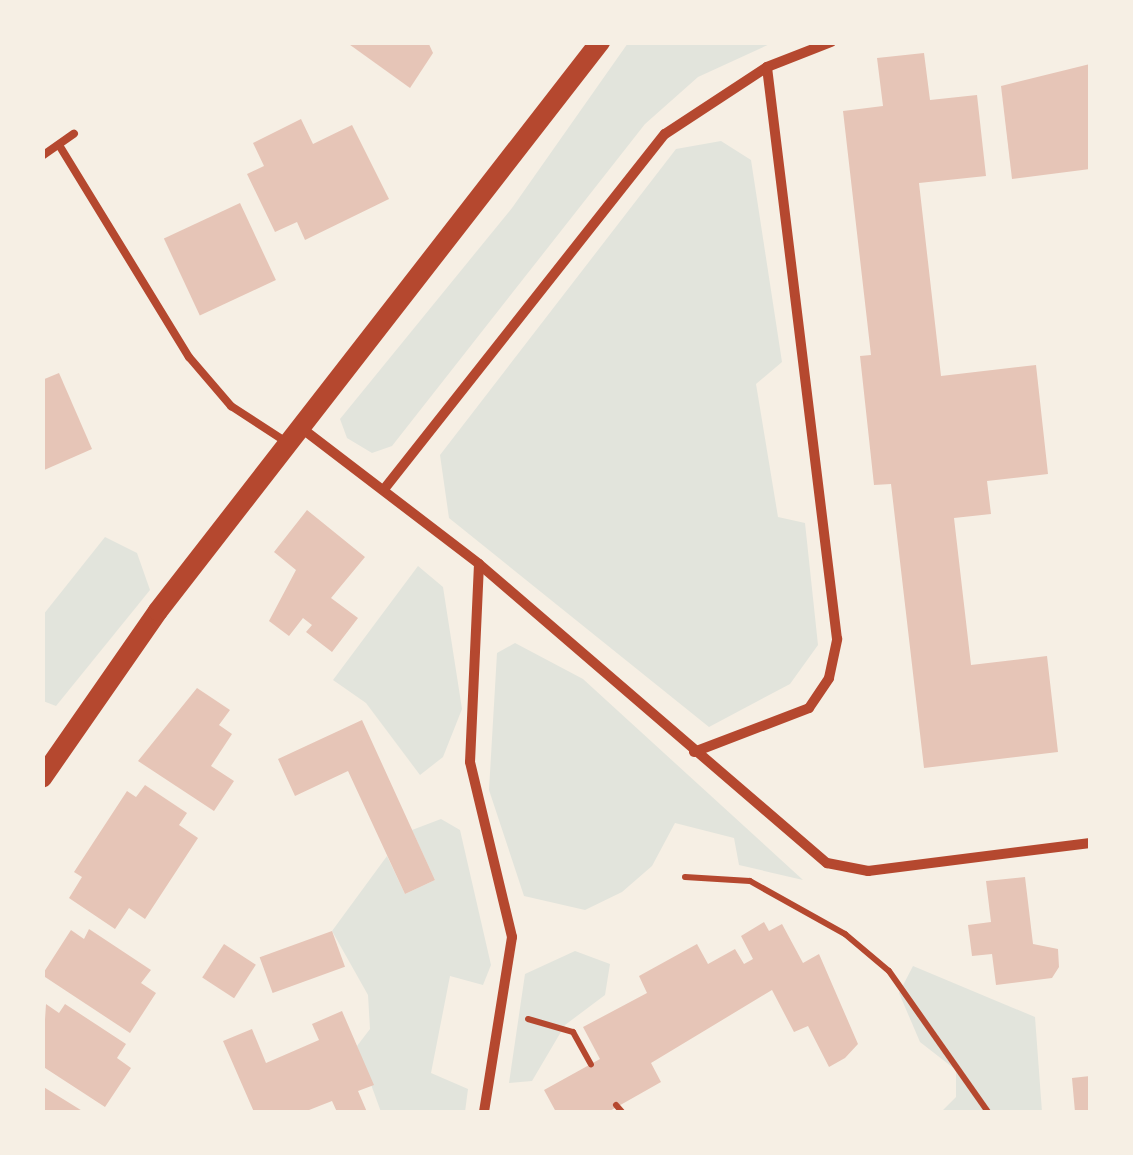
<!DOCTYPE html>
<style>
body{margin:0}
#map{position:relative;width:1133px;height:1155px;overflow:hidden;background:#f6efe4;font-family:"Sofia Sans Condensed",sans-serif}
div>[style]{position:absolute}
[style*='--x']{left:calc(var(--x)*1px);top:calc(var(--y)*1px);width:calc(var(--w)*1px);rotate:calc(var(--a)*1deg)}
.green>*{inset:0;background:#e2e4dc}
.building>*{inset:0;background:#e6c5b7;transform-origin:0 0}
.path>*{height:6px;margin:-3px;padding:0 3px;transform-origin:3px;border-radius:3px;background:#b5482f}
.service>*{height:8px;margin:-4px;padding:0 4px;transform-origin:4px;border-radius:4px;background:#b5482f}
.minor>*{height:10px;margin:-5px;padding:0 5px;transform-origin:5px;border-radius:5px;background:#b5482f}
.secondary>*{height:20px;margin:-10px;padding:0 10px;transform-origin:10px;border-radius:10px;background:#b5482f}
span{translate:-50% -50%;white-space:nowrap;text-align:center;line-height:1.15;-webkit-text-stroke:10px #f6efe4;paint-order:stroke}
.frame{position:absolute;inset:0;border:45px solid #f6efe4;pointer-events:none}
</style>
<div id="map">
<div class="green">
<i style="clip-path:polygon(628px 43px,772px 43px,698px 77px,645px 124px,392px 446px,372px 453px,347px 438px,340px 419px,512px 208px)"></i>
<i style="clip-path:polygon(721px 141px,751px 160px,782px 362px,756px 384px,778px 517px,805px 523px,818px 645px,790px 684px,709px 727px,449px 518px,440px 455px,676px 149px)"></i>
<i style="clip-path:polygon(105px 537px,137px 553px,150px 590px,56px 706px,43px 701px,43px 615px)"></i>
<i style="clip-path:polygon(418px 566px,443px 587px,462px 709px,443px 757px,420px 775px,366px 703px,333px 680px)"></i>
<i style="clip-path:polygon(515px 643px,583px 679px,803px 880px,739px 865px,734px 838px,675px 823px,652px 866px,622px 892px,585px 910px,524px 896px,489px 790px,497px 653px)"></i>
<i style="clip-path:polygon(441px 819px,460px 830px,491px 965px,483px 985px,450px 976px,431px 1073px,468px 1089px,465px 1112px,381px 1112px,357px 1046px,370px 1029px,368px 995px,332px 931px,387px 856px,405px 894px,435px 880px,412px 830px)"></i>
<i style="clip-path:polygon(575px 951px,610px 964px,605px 995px,565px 1025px,532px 1081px,509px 1083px,525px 974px)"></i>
<i style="clip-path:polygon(913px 966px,1035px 1017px,1042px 1112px,941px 1112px,956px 1097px,956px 1070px,920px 1042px,899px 993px)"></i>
</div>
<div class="building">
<i style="clip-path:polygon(346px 42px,428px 42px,433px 53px,410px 88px)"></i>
<i style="clip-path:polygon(924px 53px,930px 100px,977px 95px,986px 176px,919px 183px,941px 376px,1036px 365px,1048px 474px,987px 481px,991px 514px,954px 518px,971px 665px,1047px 656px,1058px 752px,924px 768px,891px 484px,874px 485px,860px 356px,871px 355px,843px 111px,883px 106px,877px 58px)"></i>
<i style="clip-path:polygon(1090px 64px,1090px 169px,1012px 179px,1001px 86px)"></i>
<i style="clip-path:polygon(301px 119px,313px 144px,352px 125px,389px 199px,305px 240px,297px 222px,275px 232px,247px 174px,264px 166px,253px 143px)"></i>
<i style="left:240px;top:203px;width:85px;height:84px;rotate:65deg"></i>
<i style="clip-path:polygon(59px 373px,92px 449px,42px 471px,42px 380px)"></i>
<i style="clip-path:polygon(307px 510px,365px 557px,331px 598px,358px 618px,332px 652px,306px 632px,312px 625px,303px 618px,289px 636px,269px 621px,296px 570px,274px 552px)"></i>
<i style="clip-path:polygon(197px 688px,230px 710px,219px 725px,232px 734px,211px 766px,234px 781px,214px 811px,138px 761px)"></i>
<i style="clip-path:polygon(362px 720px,435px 880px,405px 894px,348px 771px,295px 796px,278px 759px)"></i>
<i style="clip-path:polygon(145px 785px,187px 813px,179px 825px,198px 838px,145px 919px,129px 908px,115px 929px,69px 898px,82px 877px,74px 872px,127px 791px,136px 797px)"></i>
<i style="clip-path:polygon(1025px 877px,1033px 944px,1058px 949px,1059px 967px,1052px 978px,996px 985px,992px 954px,972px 956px,968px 925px,991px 922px,986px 881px)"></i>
<i style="clip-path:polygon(764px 922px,769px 931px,782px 924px,803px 963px,819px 954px,858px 1044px,845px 1058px,829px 1067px,808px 1026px,794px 1032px,772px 990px,651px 1063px,661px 1082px,608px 1112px,556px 1112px,544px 1090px,600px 1059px,583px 1027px,647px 993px,639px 976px,697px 944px,708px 964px,735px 949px,744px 964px,753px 959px,741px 936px)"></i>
<i style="clip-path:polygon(89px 929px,151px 970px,141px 983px,156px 993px,130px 1033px,42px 975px,71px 930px,84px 939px)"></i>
<i style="left:332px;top:931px;width:38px;height:77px;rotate:70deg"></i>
<i style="left:224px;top:944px;width:38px;height:40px;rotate:33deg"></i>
<i style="clip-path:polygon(46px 1004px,59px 1013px,65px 1004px,126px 1044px,117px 1058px,131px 1068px,105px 1107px,42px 1066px)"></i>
<i style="clip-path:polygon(342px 1011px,374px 1085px,358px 1091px,367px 1112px,337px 1112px,332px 1101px,304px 1112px,254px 1112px,223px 1041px,252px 1029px,266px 1063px,319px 1040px,312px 1024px)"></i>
<i style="clip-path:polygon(1090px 1076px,1090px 1112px,1075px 1112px,1072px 1078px)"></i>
<i style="clip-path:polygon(42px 1086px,84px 1112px,42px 1112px)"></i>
</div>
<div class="path">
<i style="--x:685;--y:877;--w:65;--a:3.5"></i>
<i style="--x:750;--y:881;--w:109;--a:29.2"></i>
<i style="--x:845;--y:934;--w:57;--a:40.1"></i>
<i style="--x:889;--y:971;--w:172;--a:54.9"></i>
<i style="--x:528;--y:1019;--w:47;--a:16.1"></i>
<i style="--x:573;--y:1032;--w:37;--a:61"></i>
<i style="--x:616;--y:1105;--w:9;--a:49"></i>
</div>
<div class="service">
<i style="--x:59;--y:145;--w:249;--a:58.5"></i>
<i style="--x:189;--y:357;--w:65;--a:49.4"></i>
<i style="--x:231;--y:406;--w:68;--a:33"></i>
<i style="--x:42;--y:156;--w:39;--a:-35"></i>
</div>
<div class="minor">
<i style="--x:304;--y:430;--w:220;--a:37.4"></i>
<i style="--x:479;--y:564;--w:459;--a:40.7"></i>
<i style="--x:827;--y:863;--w:42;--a:11"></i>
<i style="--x:868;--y:871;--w:224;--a:-7.2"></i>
<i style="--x:385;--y:488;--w:451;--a:-51.7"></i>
<i style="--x:665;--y:134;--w:122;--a:-33.3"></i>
<i style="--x:767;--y:67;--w:69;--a:-21.3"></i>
<i style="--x:479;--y:564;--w:198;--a:92.6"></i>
<i style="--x:470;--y:762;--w:180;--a:76.5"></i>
<i style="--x:512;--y:937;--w:177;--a:99.1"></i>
<i style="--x:694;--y:752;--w:123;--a:-20.9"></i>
<i style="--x:809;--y:708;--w:36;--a:-56"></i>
<i style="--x:829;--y:678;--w:40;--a:-78"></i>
<i style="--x:837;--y:639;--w:576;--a:-96.98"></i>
</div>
<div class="secondary">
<i style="--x:42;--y:778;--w:203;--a:-55.2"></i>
<i style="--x:158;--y:611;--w:721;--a:-52.16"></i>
</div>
<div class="frame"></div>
</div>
